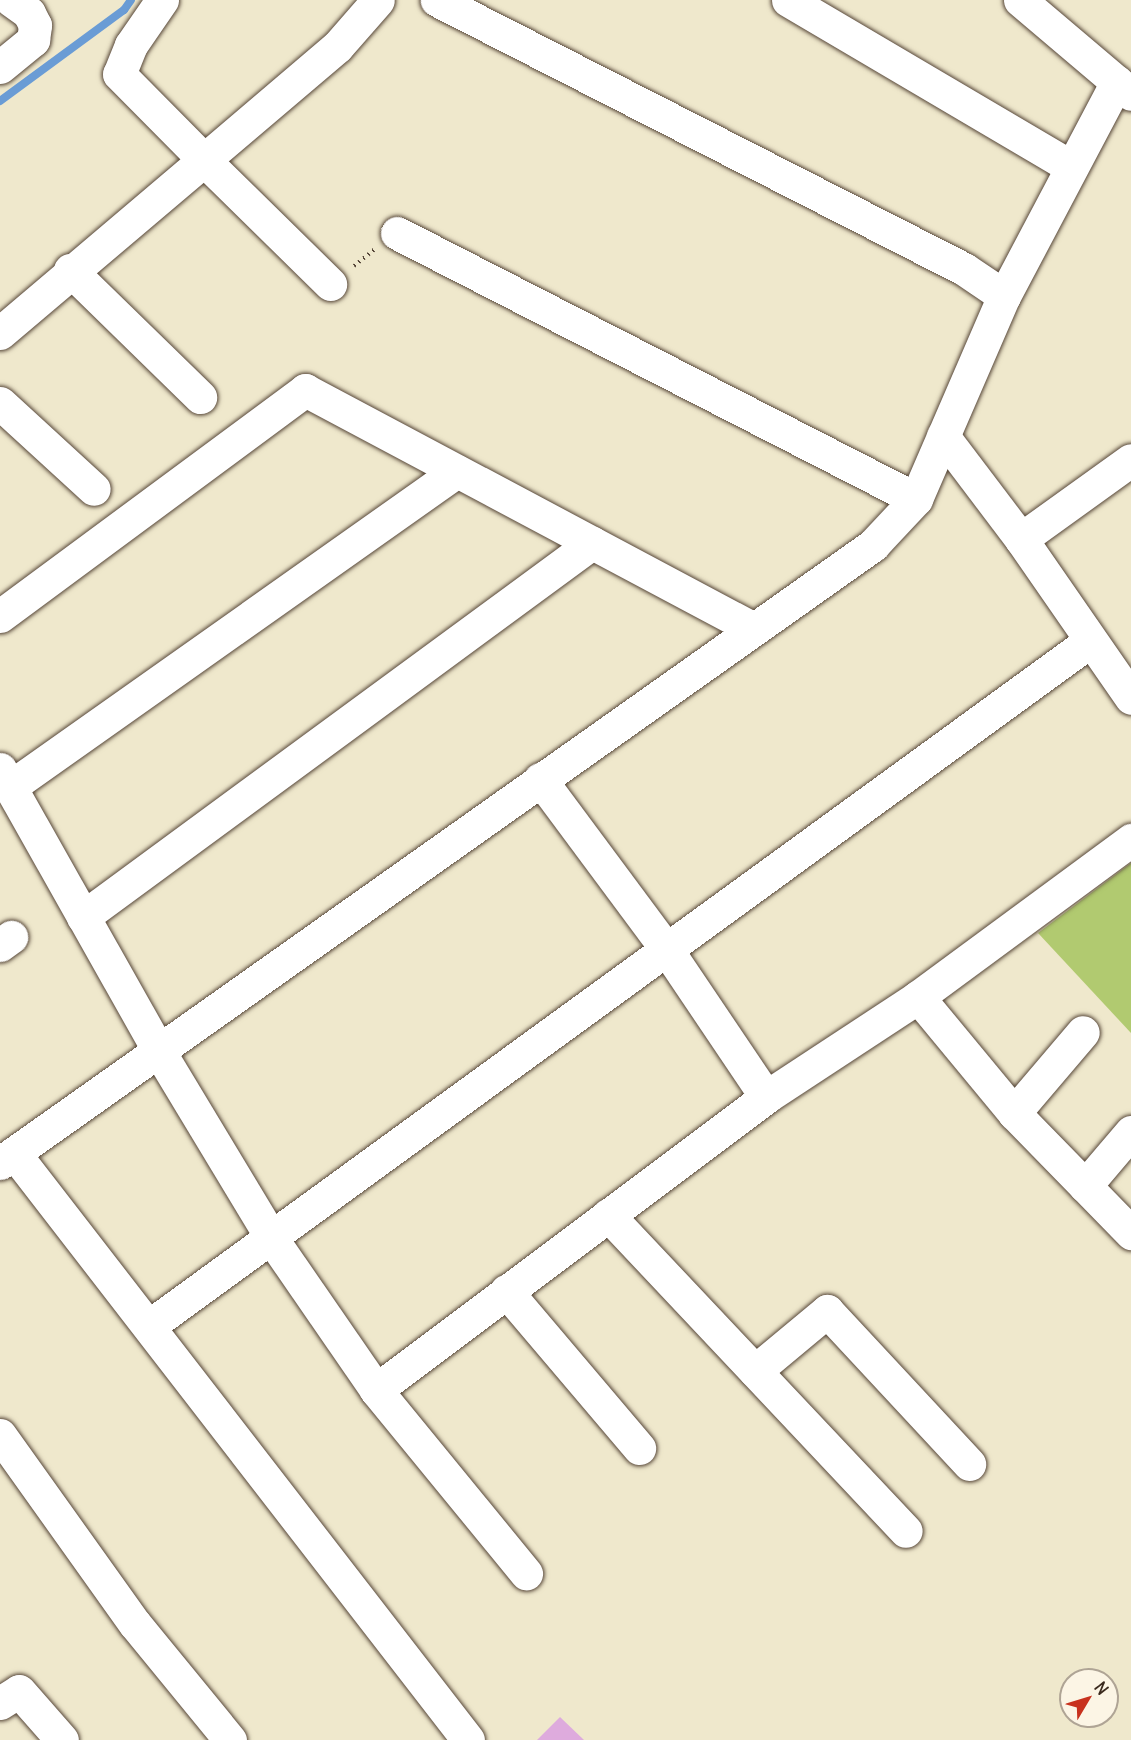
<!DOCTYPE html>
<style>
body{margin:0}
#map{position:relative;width:1131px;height:1740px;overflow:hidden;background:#efe8cc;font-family:Delius,sans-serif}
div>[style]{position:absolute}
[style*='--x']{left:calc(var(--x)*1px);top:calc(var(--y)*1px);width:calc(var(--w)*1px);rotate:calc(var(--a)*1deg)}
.green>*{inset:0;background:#b1ca70}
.stream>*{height:8px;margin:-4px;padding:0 4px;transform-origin:4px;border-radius:4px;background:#6a9cd5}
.building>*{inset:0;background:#deabdd}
.path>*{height:4px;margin-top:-2px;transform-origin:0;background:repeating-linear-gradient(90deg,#564638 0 1.5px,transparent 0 6px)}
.roads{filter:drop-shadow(0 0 2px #564638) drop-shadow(0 0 2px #564638)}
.minor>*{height:33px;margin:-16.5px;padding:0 16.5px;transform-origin:16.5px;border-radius:16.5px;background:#fff}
span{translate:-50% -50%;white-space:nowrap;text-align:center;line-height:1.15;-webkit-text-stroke:4.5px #fcf5e5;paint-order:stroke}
.north{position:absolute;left:1059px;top:1668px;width:60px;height:60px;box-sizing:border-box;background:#fcf5e5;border:2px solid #afa495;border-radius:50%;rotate:52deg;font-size:16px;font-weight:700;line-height:24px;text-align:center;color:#3b2a1e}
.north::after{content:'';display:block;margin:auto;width:21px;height:27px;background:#c8321e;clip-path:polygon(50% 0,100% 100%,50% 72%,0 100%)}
</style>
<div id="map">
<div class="green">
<i style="clip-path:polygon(1131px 863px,1131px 1033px,1038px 933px)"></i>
</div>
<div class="stream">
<i style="--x:0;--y:101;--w:154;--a:-36.3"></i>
<i style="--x:124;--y:10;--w:12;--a:-55"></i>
</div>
<div class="building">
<i style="clip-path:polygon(560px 1717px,584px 1740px,537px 1740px)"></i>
</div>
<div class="path">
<i style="--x:354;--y:266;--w:26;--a:-39"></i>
</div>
<div class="roads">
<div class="minor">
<i style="--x:162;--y:0;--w:55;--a:124.6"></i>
<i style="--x:131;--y:45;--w:31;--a:112"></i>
<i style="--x:119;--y:74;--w:121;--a:45.3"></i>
<i style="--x:204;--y:160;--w:175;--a:-40.4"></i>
<i style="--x:337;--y:47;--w:62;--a:-48.9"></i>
<i style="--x:788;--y:0;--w:329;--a:30.5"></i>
<i style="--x:1020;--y:0;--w:145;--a:40.3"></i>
<i style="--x:0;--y:67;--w:43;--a:-39.3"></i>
<i style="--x:33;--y:40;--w:15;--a:-82"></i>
<i style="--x:35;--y:25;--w:13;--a:-117"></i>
<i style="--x:29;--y:13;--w:22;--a:-144"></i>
<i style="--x:397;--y:233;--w:583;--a:27.14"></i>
<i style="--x:70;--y:270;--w:182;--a:44.3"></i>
<i style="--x:1004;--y:296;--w:242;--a:-62.2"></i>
<i style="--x:0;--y:333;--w:267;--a:-40.3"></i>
<i style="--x:204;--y:160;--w:177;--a:44.5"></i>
<i style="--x:0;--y:403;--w:127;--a:42.5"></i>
<i style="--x:943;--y:436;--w:129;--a:52.9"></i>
<i style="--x:1021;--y:539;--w:193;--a:55.3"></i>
<i style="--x:1021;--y:539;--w:135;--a:-35.7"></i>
<i style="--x:0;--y:616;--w:380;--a:-36.5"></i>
<i style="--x:305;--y:390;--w:506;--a:28.03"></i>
<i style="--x:0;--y:769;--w:326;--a:60.6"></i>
<i style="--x:160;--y:1053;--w:217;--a:58.9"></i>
<i style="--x:272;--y:1239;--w:183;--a:55.4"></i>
<i style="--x:376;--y:1390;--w:237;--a:50.7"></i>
<i style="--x:540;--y:779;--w:213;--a:53.4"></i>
<i style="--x:667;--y:950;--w:177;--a:56"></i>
<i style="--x:10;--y:787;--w:547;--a:-35.26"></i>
<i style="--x:83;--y:917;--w:632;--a:-36.31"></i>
<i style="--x:0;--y:945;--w:14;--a:-36"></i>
<i style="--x:918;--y:997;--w:151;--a:50.4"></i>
<i style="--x:1014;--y:1113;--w:168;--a:45.7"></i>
<i style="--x:1014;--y:1113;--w:106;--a:-49.6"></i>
<i style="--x:14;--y:1153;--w:742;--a:52.28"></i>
<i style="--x:0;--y:1163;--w:1070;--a:-35.29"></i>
<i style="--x:873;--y:545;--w:63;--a:-46.9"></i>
<i style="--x:916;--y:499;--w:221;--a:-66.6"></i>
<i style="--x:1004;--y:296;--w:48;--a:-146"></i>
<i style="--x:964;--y:269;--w:592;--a:-152.96"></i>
<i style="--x:1085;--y:1186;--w:71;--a:-49.6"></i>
<i style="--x:608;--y:1215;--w:434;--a:46.7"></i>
<i style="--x:506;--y:1291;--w:206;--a:49.7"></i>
<i style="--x:149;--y:1326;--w:1164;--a:-36.05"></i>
<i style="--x:755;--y:1371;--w:94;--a:-39.8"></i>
<i style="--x:827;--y:1311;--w:209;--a:47.1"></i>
<i style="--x:376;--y:1390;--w:488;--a:-36.9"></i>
<i style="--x:766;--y:1097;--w:182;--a:-33.3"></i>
<i style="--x:918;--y:997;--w:265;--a:-36.4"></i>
<i style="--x:0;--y:1435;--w:232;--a:54.5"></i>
<i style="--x:135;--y:1624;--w:150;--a:50.7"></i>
<i style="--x:0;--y:1703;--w:22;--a:-32"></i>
<i style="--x:19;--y:1691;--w:65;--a:48.7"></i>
</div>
</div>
<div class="north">N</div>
</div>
